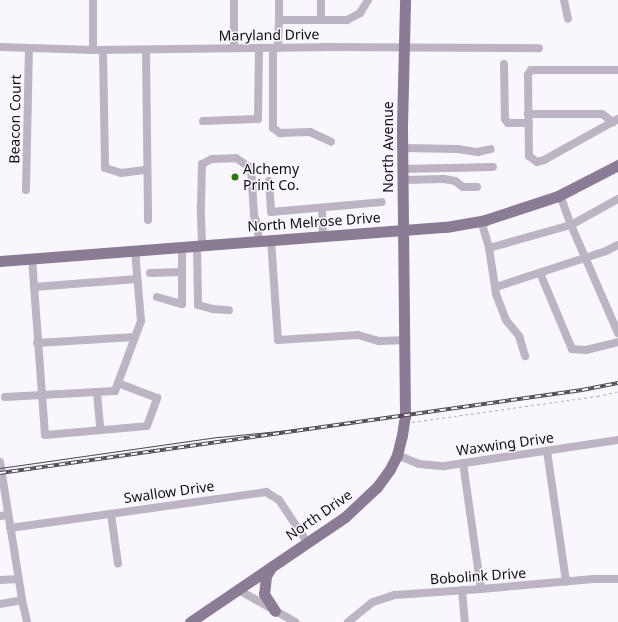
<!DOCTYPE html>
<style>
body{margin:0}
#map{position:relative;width:618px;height:622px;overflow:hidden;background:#faf6fd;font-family:"Noto Sans",sans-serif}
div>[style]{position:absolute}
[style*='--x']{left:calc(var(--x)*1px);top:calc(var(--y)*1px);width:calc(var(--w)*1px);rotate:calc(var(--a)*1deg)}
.path>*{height:1px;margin-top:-0.5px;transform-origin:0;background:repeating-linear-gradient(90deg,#b3afb7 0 3px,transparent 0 6px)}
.minor>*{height:8px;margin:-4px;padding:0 4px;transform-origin:4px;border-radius:4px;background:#bcb4c2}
.major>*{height:11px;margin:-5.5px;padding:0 5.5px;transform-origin:5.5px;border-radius:5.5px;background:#8a7c95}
.tram>*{height:1px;margin:-0.5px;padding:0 0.5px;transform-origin:0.5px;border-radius:0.5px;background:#4d4852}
.rail>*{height:3.5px;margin-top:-1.75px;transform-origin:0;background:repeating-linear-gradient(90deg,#faf6fd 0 6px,#4d4852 0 12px);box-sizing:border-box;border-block:1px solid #4d4852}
.dots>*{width:11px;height:11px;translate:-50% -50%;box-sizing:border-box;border:2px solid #faf6fd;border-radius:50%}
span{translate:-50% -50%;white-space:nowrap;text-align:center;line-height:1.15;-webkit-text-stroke:3px #faf6fd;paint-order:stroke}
.street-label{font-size:14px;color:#120c17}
.poi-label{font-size:14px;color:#120c17}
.left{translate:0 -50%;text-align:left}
</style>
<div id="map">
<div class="path">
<i style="--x:412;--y:422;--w:187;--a:-8"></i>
<i style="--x:597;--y:396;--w:22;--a:-13"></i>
</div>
<div class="minor">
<i style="--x:93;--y:0;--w:50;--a:90"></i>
<i style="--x:234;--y:0;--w:48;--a:90"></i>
<i style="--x:564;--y:0;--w:19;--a:78"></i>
<i style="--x:279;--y:20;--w:20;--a:-90"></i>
<i style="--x:321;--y:20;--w:20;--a:-90"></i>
<i style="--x:0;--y:47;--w:93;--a:1.8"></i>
<i style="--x:93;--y:50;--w:230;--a:-0.7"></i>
<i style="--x:323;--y:47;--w:216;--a:0.3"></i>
<i style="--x:273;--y:48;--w:80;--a:90"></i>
<i style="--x:273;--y:128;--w:9;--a:36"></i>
<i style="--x:280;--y:133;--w:30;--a:-2"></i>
<i style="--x:310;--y:132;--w:23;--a:25"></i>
<i style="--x:278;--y:48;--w:28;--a:-88"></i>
<i style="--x:279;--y:20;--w:68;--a:0"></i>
<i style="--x:347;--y:20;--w:15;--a:-28"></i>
<i style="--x:360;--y:13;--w:15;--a:-58"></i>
<i style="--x:103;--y:50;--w:118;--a:89"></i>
<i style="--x:105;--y:168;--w:17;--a:17"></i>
<i style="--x:121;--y:173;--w:26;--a:-7"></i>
<i style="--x:146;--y:50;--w:170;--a:89.3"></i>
<i style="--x:504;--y:64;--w:55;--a:89"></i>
<i style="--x:505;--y:119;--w:5;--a:53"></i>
<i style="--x:508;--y:123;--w:21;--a:0"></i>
<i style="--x:618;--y:70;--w:87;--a:180"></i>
<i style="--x:531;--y:70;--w:6;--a:121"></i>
<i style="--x:528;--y:75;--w:81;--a:89.3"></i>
<i style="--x:529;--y:156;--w:10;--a:37"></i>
<i style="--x:537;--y:162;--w:7;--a:-16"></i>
<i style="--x:544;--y:160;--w:85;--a:-29"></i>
<i style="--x:528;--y:114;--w:74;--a:0"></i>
<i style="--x:602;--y:114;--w:14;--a:36"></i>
<i style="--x:203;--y:121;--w:55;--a:-2.1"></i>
<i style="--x:258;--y:119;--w:71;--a:-89.2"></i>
<i style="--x:402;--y:148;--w:56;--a:1"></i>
<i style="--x:458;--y:149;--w:20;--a:9"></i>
<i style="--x:478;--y:152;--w:13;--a:-13"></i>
<i style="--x:403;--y:169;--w:90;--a:-1.3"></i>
<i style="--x:403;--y:180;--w:41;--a:-1.4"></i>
<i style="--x:444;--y:179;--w:11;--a:10"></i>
<i style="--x:455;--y:181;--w:10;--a:37"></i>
<i style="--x:463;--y:187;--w:14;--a:0"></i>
<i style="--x:269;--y:181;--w:31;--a:86"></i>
<i style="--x:271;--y:212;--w:111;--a:-5.1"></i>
<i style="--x:26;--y:190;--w:141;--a:-88.8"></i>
<i style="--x:560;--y:195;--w:32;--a:70"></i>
<i style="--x:571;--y:225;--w:118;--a:66.5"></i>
<i style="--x:322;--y:208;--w:28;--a:88"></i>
<i style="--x:481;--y:221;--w:28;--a:73"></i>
<i style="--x:489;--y:248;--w:47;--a:81.3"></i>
<i style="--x:496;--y:294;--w:28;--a:69"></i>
<i style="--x:506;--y:320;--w:21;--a:51"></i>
<i style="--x:519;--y:336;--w:21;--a:73"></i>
<i style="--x:271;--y:240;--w:100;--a:86"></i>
<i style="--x:278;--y:340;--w:80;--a:-3.6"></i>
<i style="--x:358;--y:335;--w:22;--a:16"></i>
<i style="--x:379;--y:341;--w:25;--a:-2"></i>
<i style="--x:202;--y:245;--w:38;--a:-92"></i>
<i style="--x:201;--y:207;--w:43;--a:-88.7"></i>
<i style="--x:202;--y:164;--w:11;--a:-27"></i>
<i style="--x:212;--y:159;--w:24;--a:-2"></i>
<i style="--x:236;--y:158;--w:18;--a:34"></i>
<i style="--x:251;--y:168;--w:47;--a:86.3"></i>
<i style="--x:254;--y:215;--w:9;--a:72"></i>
<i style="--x:257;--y:224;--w:17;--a:83"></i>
<i style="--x:197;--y:246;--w:59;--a:89"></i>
<i style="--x:198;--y:305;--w:16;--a:15"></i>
<i style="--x:213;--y:309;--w:16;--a:4"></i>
<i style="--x:489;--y:248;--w:85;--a:-15.7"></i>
<i style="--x:571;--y:225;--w:54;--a:-29"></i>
<i style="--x:32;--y:258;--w:177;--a:85.8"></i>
<i style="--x:45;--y:435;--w:102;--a:-5"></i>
<i style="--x:147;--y:426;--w:30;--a:-70"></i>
<i style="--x:157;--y:398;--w:42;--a:-159"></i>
<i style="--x:150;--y:273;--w:32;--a:-2"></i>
<i style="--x:540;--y:273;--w:82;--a:67.2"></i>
<i style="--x:572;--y:349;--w:14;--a:4"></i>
<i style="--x:586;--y:350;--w:33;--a:-14"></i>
<i style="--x:34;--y:287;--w:103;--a:-4.4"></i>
<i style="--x:496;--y:287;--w:116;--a:-18.1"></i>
<i style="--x:606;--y:251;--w:13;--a:-27"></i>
<i style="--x:157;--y:297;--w:26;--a:16"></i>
<i style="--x:182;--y:304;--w:57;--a:-90"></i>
<i style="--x:37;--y:343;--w:98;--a:-3.5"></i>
<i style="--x:97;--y:392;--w:38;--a:85"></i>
<i style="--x:5;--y:397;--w:110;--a:-3.1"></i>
<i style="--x:115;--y:391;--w:75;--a:-69.6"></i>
<i style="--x:141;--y:321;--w:71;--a:-94.8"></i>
<i style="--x:547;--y:451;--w:132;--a:81.7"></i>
<i style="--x:397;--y:455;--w:24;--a:22"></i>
<i style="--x:419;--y:464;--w:25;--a:5"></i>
<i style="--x:444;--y:466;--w:176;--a:-8.5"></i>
<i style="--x:0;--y:462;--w:140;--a:80.9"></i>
<i style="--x:22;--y:600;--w:23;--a:77"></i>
<i style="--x:463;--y:463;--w:127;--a:81.9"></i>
<i style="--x:111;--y:514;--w:50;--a:82"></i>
<i style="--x:0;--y:516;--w:8;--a:-7"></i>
<i style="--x:10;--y:528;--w:259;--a:-8"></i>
<i style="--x:266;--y:492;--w:15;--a:32"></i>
<i style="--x:279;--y:500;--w:50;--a:56.3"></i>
<i style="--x:0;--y:580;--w:18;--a:-3"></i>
<i style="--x:237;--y:589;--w:67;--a:29.6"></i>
<i style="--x:462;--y:590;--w:32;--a:85"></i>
<i style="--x:0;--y:604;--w:22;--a:-10"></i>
<i style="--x:348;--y:622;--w:32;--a:-39"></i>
<i style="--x:373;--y:602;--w:23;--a:-18"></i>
<i style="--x:395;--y:595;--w:86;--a:-4"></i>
<i style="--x:481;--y:589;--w:113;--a:-5.1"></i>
<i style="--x:594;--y:579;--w:24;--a:0"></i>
</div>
<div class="major">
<i style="--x:0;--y:261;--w:447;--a:-4.4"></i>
<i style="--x:446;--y:227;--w:40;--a:-10"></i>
<i style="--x:485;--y:220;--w:77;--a:-18.2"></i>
<i style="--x:558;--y:196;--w:68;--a:-27.3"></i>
<i style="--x:272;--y:566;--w:12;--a:121"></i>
<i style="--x:266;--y:576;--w:18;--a:96"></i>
<i style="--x:264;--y:594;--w:20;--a:57"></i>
<i style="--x:190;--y:622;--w:187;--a:-34.1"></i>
<i style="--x:345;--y:517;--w:44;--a:-43.2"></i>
<i style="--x:377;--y:487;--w:22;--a:-54"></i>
<i style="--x:390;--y:469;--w:16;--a:-63"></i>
<i style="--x:397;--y:455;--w:21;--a:-76"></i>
<i style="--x:402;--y:435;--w:19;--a:-81"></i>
<i style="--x:405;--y:416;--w:290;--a:-90.6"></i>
<i style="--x:402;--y:126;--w:126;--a:-88.6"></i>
</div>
<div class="tram">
<i style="--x:0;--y:468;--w:221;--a:-8.1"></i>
<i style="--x:219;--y:437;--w:131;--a:-5.7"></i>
</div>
<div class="rail">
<i style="--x:0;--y:473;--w:588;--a:-8.12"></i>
<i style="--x:582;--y:390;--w:37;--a:-11"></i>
</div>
<div class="dots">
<i style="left:235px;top:177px;background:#327514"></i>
</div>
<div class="street-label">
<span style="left:269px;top:35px;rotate:-1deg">Maryland Drive</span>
<span style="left:15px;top:119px;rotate:-89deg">Beacon Court</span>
<span style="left:388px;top:147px;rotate:-90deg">North Avenue</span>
<span style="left:314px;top:222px;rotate:-4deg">North Melrose Drive</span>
<span style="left:505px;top:444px;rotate:-8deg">Waxwing Drive</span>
<span style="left:169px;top:492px;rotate:-8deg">Swallow Drive</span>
<span style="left:319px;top:515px;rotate:-35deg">North Drive</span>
<span style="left:478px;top:576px;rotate:-4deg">Bobolink Drive</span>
</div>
<div class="poi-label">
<span class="left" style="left:243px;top:177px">Alchemy<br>Print Co.</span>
</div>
</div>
